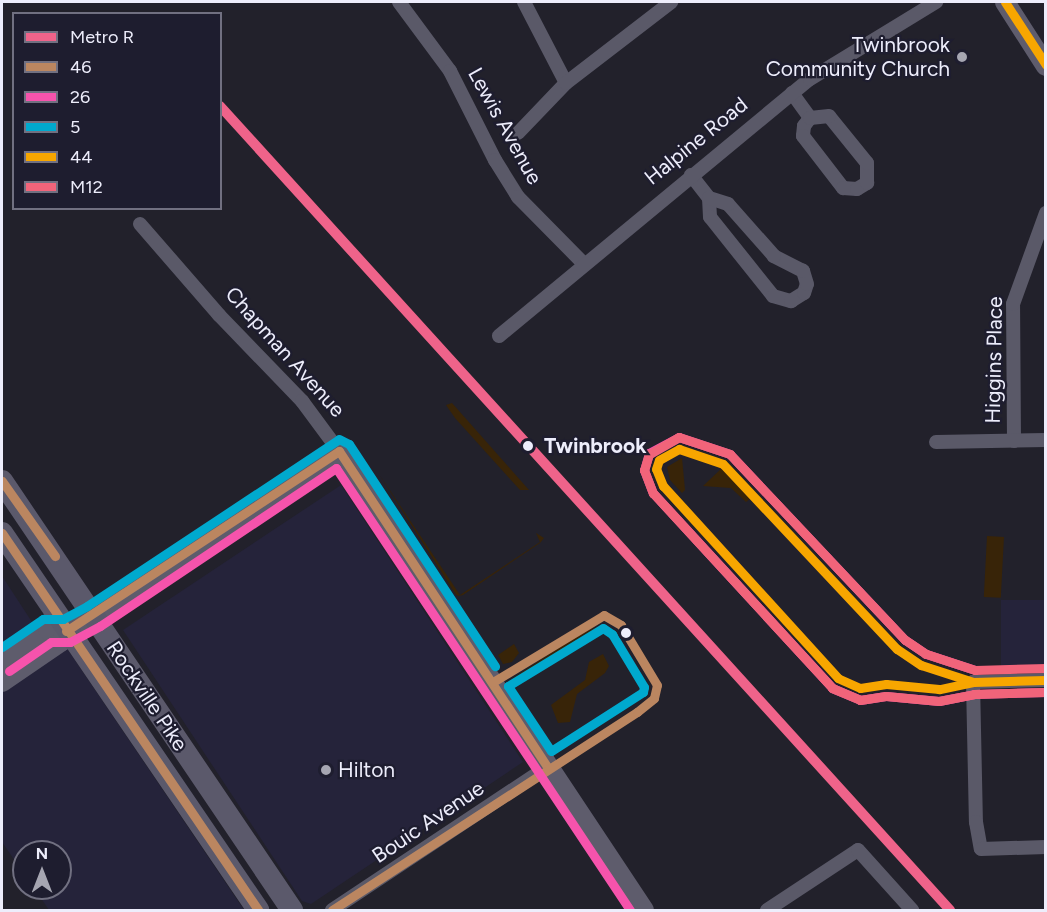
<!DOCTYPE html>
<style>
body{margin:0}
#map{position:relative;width:1047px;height:912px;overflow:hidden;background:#22212b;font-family:Figtree,sans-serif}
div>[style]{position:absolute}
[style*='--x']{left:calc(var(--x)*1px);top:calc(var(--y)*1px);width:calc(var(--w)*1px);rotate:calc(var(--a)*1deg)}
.built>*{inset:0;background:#25233a;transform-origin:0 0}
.green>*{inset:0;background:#382408;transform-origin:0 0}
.street>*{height:14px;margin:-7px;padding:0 7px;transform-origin:7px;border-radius:7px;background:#5a5968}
.secondary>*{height:20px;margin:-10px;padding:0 10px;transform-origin:10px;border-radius:10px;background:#5e5c6c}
.primary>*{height:22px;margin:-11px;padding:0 11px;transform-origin:11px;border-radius:11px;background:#5b596b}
.bus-1>*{height:9px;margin:-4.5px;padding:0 4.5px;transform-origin:4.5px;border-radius:4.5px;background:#bb8660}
.bus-2>*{height:9px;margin:-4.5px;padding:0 4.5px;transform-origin:4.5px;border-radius:4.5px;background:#f653ac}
.bus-3>*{height:9px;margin:-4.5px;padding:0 4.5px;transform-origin:4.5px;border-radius:4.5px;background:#00a9ce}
.bus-4>*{height:9px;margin:-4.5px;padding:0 4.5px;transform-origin:4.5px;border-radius:4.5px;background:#f7a600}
.bus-5>*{height:9px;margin:-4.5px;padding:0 4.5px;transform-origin:4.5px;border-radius:4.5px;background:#f1647a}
.metro-1>*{height:10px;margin:-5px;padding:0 5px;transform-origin:5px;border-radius:5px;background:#ef638a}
.dots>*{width:16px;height:16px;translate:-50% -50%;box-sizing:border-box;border:3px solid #1e1d2f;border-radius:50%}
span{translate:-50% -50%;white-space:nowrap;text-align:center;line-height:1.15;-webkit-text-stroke:4.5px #1e1d2f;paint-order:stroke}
.poi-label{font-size:21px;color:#ededfb}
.right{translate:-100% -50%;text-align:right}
.left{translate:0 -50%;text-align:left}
.street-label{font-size:21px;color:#ededfb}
.stop-label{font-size:21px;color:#ededfb;font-weight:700}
.frame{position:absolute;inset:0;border:3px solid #ededfb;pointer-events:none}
.legend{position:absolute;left:12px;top:12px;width:210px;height:198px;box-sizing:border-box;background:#1e1d2f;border:2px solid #717081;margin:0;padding:8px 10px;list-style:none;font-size:18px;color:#ededfb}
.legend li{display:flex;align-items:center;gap:12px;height:30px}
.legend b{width:30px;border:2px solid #717081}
.north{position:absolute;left:12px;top:840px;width:60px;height:60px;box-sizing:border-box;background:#1e1d2f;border:2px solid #717081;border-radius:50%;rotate:0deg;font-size:16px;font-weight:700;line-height:24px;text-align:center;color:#ededfb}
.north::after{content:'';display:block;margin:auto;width:21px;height:27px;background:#a6a6b2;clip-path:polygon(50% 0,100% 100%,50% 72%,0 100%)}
</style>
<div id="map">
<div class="built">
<i style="clip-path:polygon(341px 485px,523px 762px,311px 904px,302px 901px,123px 630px)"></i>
<i style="clip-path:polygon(2px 576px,32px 622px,2px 646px)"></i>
<i style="left:1001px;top:600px;width:44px;height:67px"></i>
<i style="clip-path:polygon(62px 641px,244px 910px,49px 910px,34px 888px,60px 888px,60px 852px,24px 852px,24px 874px,2px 842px,2px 682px)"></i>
</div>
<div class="green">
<i style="clip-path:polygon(452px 403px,529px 490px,520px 490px,455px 418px,446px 405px)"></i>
<i style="clip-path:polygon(682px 458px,685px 490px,682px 493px,670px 480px,667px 467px)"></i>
<i style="clip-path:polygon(367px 464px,427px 555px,453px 593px,378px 483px,363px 469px)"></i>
<i style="clip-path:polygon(722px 468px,733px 474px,764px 509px,761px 512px,750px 499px,746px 502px,731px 488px,703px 486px)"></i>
<i style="clip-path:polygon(379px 474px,460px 595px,540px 542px,536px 533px,544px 538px,540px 543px,463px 595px,459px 596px,456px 595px)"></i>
<i style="left:987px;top:536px;width:17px;height:61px;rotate:3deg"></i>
<i style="clip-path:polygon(604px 624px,602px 630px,585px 634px,515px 681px,513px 678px,580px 634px)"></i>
<i style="clip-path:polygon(514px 644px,519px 653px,512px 662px,503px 664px,498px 655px)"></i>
<i style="clip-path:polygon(603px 654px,609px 666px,605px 673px,577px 694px,570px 722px,558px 723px,551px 705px,585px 680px,589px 662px)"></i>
</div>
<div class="street">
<i style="--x:399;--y:2;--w:86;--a:53.5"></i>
<i style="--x:450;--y:71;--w:100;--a:63.2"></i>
<i style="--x:495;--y:160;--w:44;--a:58.1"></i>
<i style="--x:518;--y:197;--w:93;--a:45.4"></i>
<i style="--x:524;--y:2;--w:91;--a:62.6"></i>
<i style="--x:792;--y:93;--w:31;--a:54"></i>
<i style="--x:810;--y:118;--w:10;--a:127"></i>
<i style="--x:804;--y:126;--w:10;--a:96"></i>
<i style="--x:803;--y:136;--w:66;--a:52.4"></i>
<i style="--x:843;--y:188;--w:14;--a:4"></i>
<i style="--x:857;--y:189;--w:12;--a:-31"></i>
<i style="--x:867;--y:183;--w:20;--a:-90"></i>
<i style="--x:867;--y:163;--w:60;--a:-129"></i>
<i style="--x:829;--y:116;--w:19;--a:174"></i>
<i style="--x:518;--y:133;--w:69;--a:-46.2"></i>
<i style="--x:566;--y:83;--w:133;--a:-37.6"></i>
<i style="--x:691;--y:175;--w:29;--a:52"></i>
<i style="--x:709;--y:198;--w:19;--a:87"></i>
<i style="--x:710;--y:217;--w:101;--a:51.4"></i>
<i style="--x:773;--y:296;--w:19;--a:16"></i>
<i style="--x:791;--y:301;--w:15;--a:-32"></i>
<i style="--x:804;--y:293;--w:9;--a:-72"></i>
<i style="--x:807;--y:284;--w:14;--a:-107"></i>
<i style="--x:803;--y:271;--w:33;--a:-153"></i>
<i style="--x:774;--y:256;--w:69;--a:-131.5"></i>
<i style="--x:728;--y:204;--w:20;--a:-162"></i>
<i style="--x:140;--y:224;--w:121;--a:49"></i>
<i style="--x:219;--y:315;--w:120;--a:46"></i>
<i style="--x:302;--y:401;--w:62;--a:53.5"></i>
<i style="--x:499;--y:336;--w:403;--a:-39.6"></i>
<i style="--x:810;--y:79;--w:148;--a:-31.4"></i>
<i style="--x:1014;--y:441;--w:137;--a:-90.4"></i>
<i style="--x:1013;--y:304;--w:97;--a:-70.1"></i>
<i style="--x:936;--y:442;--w:110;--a:-1"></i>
<i style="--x:1046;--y:680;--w:73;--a:178.4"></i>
<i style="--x:973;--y:682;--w:140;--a:88.8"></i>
<i style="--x:976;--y:822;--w:27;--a:80"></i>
<i style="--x:981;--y:849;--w:65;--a:-1.8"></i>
<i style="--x:332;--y:910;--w:258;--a:-33.6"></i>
<i style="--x:767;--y:910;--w:109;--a:-33.4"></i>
<i style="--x:858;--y:850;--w:81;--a:48"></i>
</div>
<div class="secondary">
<i style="--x:1005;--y:2;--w:76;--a:57.4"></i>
<i style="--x:2;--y:661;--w:55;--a:-34"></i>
<i style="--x:48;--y:630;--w:18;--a:3"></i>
<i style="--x:66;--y:631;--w:31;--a:-29"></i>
<i style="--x:93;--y:616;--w:296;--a:-33.9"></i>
<i style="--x:339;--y:451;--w:551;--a:56.4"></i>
<i style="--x:2;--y:682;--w:73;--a:-34.3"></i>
<i style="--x:62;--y:641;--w:11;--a:-68"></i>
</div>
<div class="primary">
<i style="--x:2;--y:481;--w:518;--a:55.94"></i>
<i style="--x:2;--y:533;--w:456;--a:55.8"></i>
</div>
<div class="bus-1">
<i style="--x:2;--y:481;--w:92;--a:54.8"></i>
<i style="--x:2;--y:533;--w:456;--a:55.8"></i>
<i style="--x:66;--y:631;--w:327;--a:-33.4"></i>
<i style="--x:339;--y:451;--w:378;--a:56.6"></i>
<i style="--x:332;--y:910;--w:364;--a:-33"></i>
<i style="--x:637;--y:712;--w:22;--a:-39"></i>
<i style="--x:654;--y:698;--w:13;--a:-77"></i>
<i style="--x:657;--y:685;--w:70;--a:-121"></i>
<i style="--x:621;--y:625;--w:20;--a:-150"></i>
<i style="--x:604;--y:615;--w:130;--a:148.9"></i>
</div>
<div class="bus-2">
<i style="--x:975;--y:670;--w:52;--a:-161.9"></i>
<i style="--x:926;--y:654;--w:25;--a:-146"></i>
<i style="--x:905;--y:640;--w:255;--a:-133.3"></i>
<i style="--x:730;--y:454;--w:54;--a:-161.6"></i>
<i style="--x:679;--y:437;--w:34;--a:152"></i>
<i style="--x:649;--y:453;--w:18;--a:106"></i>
<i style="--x:644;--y:470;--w:25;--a:69"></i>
<i style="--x:653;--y:493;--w:265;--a:47.4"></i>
<i style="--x:832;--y:688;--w:30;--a:23"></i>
<i style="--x:860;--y:700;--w:26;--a:-9"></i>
<i style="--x:886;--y:696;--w:53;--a:5.4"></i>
<i style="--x:939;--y:701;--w:36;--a:-11"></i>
<i style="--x:974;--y:694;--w:72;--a:-1.6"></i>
<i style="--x:9;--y:671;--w:51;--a:-34.6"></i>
<i style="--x:51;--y:642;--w:19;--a:0"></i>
<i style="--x:70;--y:642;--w:34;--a:-28"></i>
<i style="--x:100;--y:626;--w:284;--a:-33.8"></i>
<i style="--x:336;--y:468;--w:531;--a:56.37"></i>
</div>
<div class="bus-3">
<i style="--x:603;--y:628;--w:11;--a:34"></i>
<i style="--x:612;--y:634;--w:62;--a:58.9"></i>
<i style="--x:644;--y:687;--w:5;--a:101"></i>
<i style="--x:643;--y:692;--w:109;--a:147.3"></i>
<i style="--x:551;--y:751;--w:78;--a:-123.5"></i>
<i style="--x:508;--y:686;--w:111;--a:-31.4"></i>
<i style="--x:2;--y:647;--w:50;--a:-34.3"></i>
<i style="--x:43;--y:619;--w:20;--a:0"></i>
<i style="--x:63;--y:619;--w:27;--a:-28"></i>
<i style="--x:87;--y:606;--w:302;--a:-33.5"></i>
<i style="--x:339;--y:439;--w:11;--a:27"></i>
<i style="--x:349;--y:444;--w:266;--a:56.7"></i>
</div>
<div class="bus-4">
<i style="--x:1005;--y:2;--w:75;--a:56.9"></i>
<i style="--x:679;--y:449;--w:46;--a:18.8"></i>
<i style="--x:723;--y:464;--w:254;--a:46.8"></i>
<i style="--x:897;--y:649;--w:29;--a:34"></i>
<i style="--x:921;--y:665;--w:55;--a:18.1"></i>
<i style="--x:973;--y:682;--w:35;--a:168"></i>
<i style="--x:939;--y:689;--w:53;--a:-174.6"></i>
<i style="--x:886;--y:684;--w:26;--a:171"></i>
<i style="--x:860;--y:688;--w:24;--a:-156"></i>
<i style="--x:838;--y:678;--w:260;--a:-132.3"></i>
<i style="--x:663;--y:486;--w:18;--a:-112"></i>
<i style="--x:656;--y:469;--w:9;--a:-72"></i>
<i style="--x:659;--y:460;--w:23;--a:-29"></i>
<i style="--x:973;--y:682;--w:73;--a:-1.6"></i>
</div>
<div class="bus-5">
<i style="--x:1046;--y:668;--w:71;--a:178.4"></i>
<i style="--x:975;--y:670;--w:52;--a:-161.9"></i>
<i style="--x:926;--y:654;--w:25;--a:-146"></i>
<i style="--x:905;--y:640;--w:255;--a:-133.3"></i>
<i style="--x:730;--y:454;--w:54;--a:-161.6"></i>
<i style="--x:679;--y:437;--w:34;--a:150"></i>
<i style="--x:649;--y:454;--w:17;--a:107"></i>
<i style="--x:644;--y:470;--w:25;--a:69"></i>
<i style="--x:653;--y:493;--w:265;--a:47.4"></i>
<i style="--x:832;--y:688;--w:30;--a:23"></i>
<i style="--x:860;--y:700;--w:26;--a:-9"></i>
<i style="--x:886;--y:696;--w:53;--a:5.4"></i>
<i style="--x:939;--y:701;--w:36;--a:-11"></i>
<i style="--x:974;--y:694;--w:72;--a:-1.6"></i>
</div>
<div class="metro-1">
<i style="--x:220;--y:106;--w:1086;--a:47.76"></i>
</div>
<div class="dots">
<i style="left:962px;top:57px;background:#a6a6b2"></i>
<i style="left:528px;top:446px;background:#ededfb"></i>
<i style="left:626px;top:633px;background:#ededfb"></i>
<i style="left:326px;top:770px;background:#a6a6b2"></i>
</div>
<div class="poi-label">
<span class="right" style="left:950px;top:57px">Twinbrook<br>Community Church</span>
<span class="left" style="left:338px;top:770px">Hilton</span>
</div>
<div class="street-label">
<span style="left:505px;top:126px;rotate:61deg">Lewis Avenue</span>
<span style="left:696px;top:141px;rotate:-39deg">Halpine Road</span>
<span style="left:285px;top:352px;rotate:48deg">Chapman Avenue</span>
<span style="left:994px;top:360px;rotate:-89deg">Higgins Place</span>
<span style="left:147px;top:696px;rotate:56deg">Rockville Pike</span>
<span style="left:428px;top:822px;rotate:-34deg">Bouic Avenue</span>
</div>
<div class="stop-label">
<span class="left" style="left:544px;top:446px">Twinbrook</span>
</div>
<div class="frame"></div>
<ul class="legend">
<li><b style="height:8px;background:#ef638a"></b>Metro R</li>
<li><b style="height:8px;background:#bb8660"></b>46</li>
<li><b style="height:8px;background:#f653ac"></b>26</li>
<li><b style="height:8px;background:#00a9ce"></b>5</li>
<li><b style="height:8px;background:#f7a600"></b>44</li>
<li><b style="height:8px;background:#f1647a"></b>M12</li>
</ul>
<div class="north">N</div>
</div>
